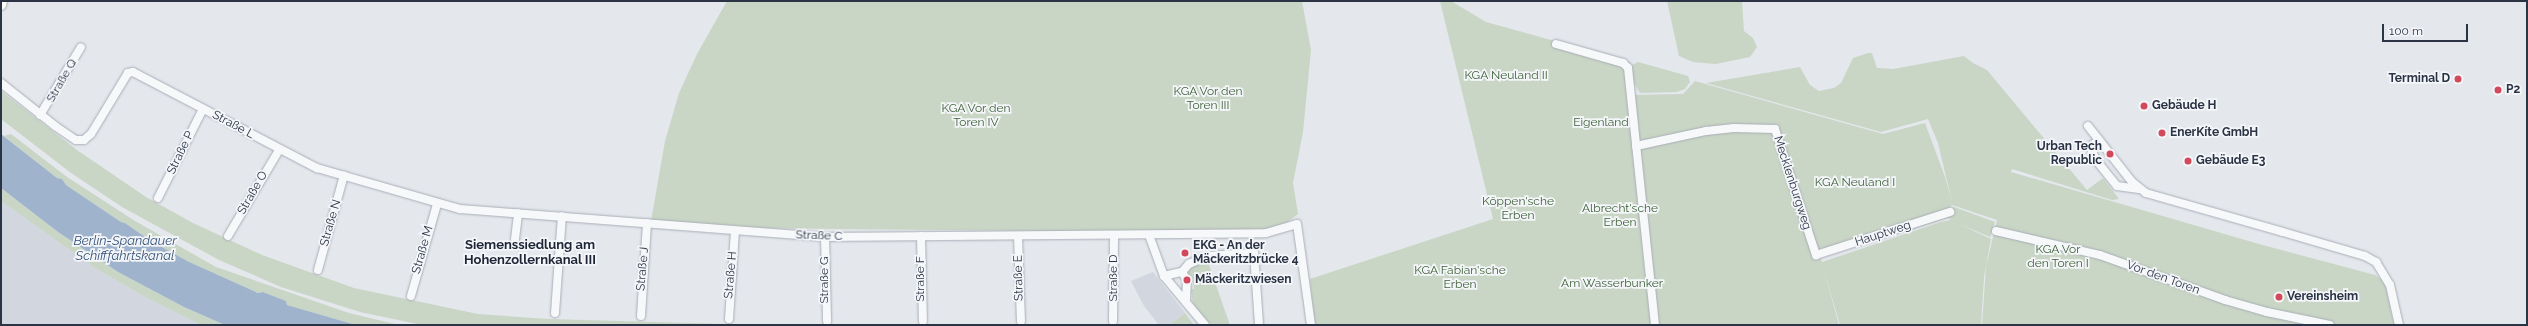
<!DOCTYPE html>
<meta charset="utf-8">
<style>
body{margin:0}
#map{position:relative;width:2528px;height:326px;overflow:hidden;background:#e4e7ec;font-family:Raleway,sans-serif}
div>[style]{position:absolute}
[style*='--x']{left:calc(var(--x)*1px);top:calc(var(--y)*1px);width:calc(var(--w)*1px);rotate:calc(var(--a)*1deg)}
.built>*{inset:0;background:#d2d6de}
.green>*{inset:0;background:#c9d6c5}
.water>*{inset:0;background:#9fb4cc}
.roads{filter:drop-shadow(0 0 1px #a9aeb7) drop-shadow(0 0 1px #a9aeb7)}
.minor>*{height:8px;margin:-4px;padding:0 4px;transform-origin:4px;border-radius:4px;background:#f7f8fa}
.major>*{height:10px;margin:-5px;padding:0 5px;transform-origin:5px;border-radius:5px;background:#fff}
.dots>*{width:11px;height:11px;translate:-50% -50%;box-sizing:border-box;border:2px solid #f4f6f9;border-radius:50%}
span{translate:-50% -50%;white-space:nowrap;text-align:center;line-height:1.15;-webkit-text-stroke:3.5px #f4f6f9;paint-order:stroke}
.park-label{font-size:12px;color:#3f6138}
.poi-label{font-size:12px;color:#2b3445;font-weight:700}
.right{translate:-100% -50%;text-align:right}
.left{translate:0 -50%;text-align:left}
.street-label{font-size:12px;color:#2b3445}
.water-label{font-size:13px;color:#34527a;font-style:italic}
.neighbourhood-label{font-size:13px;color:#1d2536;font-weight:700}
.frame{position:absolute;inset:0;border:2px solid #2b3445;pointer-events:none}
.scale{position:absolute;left:2382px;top:24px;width:86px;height:18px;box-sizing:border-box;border:2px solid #2b3445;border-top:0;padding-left:5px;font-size:12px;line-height:14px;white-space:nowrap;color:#2b3445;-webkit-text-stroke:3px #f4f6f9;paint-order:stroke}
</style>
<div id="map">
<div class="built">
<i style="clip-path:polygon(1px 201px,95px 268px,145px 297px,201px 325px,1px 325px)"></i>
<i style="clip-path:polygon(1153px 272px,1185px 313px,1169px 325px,1159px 325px,1144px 306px,1131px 281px)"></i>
</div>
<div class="green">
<i style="clip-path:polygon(727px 1px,1302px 1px,1311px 50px,1303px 132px,1293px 183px,1298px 214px,1285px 224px,1257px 231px,1154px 232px,735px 228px,651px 221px,665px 141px,679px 93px,697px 54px)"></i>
<i style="clip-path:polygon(1440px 1px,1451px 1px,1486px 22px,1630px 62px,1632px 95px,1683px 94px,1695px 81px,1883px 134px,1925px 123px,1945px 177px,1952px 202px,1938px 143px,1928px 119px,1881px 132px,1706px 83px,1800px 67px,1810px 85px,1819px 91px,1834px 88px,1841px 83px,1853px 58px,1868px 53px,1872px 53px,1877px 68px,1880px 68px,1893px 69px,1964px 56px,1973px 63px,1987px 70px,2087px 190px,2103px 178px,2119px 199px,2112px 200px,2012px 169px,2011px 172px,2259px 244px,2375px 275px,2385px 282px,2394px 325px,1982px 325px,1986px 267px,1997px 220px,1952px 205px,1948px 209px,1819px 254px,1822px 262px,1941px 222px,1951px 220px,1948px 218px,1908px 231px,1908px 227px,1954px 207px,1995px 222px,1990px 237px,1959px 224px,1991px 239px,1984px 277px,1981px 325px,1840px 325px,1823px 267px,1839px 325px,1314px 325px,1310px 279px,1493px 219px)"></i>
<i style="clip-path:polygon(1667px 1px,1742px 1px,1744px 31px,1753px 38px,1757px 47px,1750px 57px,1716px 64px,1693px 62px,1679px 56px)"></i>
<i style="clip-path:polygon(1638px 62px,1688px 76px,1690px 82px,1685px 89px,1677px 92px,1640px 93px,1633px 82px,1632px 65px)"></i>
<i style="clip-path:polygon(1px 91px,77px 150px,146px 197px,193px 223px,262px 255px,354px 288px,478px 314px,548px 319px,761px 325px,422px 325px,360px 312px,281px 287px,219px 260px,122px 207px,71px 173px,1px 119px)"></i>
<i style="clip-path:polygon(11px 134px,67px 177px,135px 221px,216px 267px,349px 313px,399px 325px,356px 325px,287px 305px,286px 301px,263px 292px,258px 293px,192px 264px,151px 241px,125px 223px,121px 222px,66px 185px,62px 179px,57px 178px,4px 136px)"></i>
<i style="clip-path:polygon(1px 188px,58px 232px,118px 272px,184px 307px,225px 325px,201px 325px,145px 297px,95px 268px,1px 201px)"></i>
<i style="clip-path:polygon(1207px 259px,1225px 311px,1230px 325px,1211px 325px,1193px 305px,1191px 289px,1194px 289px,1193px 282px,1191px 282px,1187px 271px,1192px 265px)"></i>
<i style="clip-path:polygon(1185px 313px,1194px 325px,1169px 325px,1180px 317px)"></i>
</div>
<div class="water">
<i style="clip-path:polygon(1px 134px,57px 178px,62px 179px,66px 185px,121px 222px,125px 223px,151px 241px,189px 262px,258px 293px,263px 292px,286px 301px,287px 305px,356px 325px,225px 325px,184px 307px,118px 272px,58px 232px,1px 188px)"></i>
</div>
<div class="roads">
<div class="minor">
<i style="--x:1556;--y:44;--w:70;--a:15.8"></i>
<i style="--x:1623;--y:63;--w:7;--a:45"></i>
<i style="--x:1628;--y:68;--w:258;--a:84"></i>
<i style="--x:1;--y:83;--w:69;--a:38.5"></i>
<i style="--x:55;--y:126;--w:25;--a:34"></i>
<i style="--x:76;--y:140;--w:8;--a:0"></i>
<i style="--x:84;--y:140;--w:9;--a:-41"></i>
<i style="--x:91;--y:134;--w:71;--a:-58.8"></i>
<i style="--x:128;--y:73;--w:5;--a:-11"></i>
<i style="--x:133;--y:72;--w:208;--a:27.6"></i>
<i style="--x:317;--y:168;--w:149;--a:16"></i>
<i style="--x:460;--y:209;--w:366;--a:4.4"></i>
<i style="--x:825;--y:237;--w:441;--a:-0.5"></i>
<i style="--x:1266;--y:233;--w:32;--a:-16"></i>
<i style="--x:1297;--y:224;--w:102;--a:82.1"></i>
<i style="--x:40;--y:115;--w:79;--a:-58.9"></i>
<i style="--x:2088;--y:126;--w:71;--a:51.8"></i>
<i style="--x:2132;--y:182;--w:18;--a:38"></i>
<i style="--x:2146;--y:193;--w:142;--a:15.9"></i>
<i style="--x:2283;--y:232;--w:85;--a:16.3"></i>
<i style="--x:2365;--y:256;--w:13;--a:29"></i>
<i style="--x:2376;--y:262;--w:27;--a:59"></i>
<i style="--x:2390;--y:285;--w:41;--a:77.3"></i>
<i style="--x:2099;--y:140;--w:11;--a:142"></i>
<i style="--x:2090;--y:147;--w:14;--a:65"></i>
<i style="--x:2096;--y:160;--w:33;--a:51"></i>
<i style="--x:2117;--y:186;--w:22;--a:8"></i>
<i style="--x:1636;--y:146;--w:72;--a:-12.1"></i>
<i style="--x:1706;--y:131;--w:28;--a:-6"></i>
<i style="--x:1734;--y:128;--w:41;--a:1.4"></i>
<i style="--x:1775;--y:129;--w:133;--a:72"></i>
<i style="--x:1816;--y:255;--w:141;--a:-17.8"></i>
<i style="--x:158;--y:198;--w:100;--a:-63.2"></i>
<i style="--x:1996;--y:231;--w:107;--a:13"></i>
<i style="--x:2100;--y:255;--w:133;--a:19.8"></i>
<i style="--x:2225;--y:300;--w:44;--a:15.9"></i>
<i style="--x:2267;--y:312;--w:64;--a:11.7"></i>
<i style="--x:1149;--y:235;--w:44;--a:69.9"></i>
<i style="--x:1164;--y:276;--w:64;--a:50.1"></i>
<i style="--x:228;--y:236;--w:100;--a:-59.3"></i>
<i style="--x:921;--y:236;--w:85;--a:88.7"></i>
<i style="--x:1018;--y:236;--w:85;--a:88"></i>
<i style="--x:825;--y:237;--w:84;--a:88.6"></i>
<i style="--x:515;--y:239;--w:26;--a:-83"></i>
<i style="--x:318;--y:270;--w:98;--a:-74.7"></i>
<i style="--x:1182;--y:272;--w:11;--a:-49"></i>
<i style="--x:1189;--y:264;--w:21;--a:-23"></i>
<i style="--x:1208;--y:256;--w:46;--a:-3.7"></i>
<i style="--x:1254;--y:253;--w:72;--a:86"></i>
<i style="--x:1182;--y:272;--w:9;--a:58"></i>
<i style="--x:1187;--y:280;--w:22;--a:93"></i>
<i style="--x:1164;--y:276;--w:18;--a:-13"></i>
<i style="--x:411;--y:296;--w:96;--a:-74.2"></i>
<i style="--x:555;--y:313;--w:97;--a:-85.9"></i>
<i style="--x:641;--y:316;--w:93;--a:-86.3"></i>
<i style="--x:729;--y:319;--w:88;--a:-86.1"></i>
<i style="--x:1113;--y:321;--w:86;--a:-89.3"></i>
</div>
<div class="major">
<i style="--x:1;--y:5;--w:4;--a:-76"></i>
</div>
</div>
<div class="dots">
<i style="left:2458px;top:79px;background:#d1495b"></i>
<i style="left:2498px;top:90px;background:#d1495b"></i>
<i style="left:2144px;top:106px;background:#d1495b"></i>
<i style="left:2162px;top:133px;background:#d1495b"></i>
<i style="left:2110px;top:154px;background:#d1495b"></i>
<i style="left:2188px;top:161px;background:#d1495b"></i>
<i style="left:1185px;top:253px;background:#d1495b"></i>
<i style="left:1187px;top:280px;background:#d1495b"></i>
<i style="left:2279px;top:297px;background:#d1495b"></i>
</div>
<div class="park-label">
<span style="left:1506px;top:76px">KGA Neuland II</span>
<span style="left:1208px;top:99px">KGA Vor den<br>Toren III</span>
<span style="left:976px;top:116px">KGA Vor den<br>Toren IV</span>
<span style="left:1601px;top:123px">Eigenland</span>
<span style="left:1855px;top:183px">KGA Neuland I</span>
<span style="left:1518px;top:209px">Köppen'sche<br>Erben</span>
<span style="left:1620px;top:216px">Albrecht'sche<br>Erben</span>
<span style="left:2058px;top:257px">KGA Vor<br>den Toren I</span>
<span style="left:1460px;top:278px">KGA Fabian'sche<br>Erben</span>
<span style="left:1612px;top:284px">Am Wasserbunker</span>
</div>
<div class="poi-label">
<span class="right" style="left:2450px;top:79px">Terminal D</span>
<span class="left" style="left:2506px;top:90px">P2</span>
<span class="left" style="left:2152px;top:106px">Gebäude H</span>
<span class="left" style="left:2170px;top:133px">EnerKíte GmbH</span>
<span class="right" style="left:2102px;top:154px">Urban Tech<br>Republic</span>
<span class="left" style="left:2196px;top:161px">Gebäude E3</span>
<span class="left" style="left:1193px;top:253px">EKG - An der<br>Mäckeritzbrücke 4</span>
<span class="left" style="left:1195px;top:280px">Mäckeritzwiesen</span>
<span class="left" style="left:2287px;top:297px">Vereinsheim</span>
</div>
<div class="street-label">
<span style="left:62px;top:81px;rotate:-60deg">Straße Q</span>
<span style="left:233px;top:125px;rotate:28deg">Straße L</span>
<span style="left:181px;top:153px;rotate:-64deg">Straße P</span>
<span style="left:1792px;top:183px;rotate:72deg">Mecklenburgweg</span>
<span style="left:253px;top:193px;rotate:-60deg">Straße O</span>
<span style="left:331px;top:223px;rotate:-74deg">Straße N</span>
<span style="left:1883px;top:234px;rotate:-18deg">Hauptweg</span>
<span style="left:819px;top:236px;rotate:2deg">Straße C</span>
<span style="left:423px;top:250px;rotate:-74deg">Straße M</span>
<span style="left:643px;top:269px;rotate:-85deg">Straße J</span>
<span style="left:731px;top:275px;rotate:-85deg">Straße H</span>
<span style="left:1019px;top:278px;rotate:-91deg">Straße E</span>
<span style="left:1114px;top:278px;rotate:-90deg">Straße D</span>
<span style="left:2163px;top:278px;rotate:20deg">Vor den Toren</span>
<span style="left:921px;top:279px;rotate:-90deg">Straße F</span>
<span style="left:825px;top:280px;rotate:-90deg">Straße G</span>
</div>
<div class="water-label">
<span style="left:125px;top:249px">Berlin-Spandauer<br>Schifffahrtskanal</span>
</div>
<div class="neighbourhood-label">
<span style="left:530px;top:253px">Siemenssiedlung am<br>Hohenzollernkanal III</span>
</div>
<div class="frame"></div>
<div class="scale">100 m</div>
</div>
